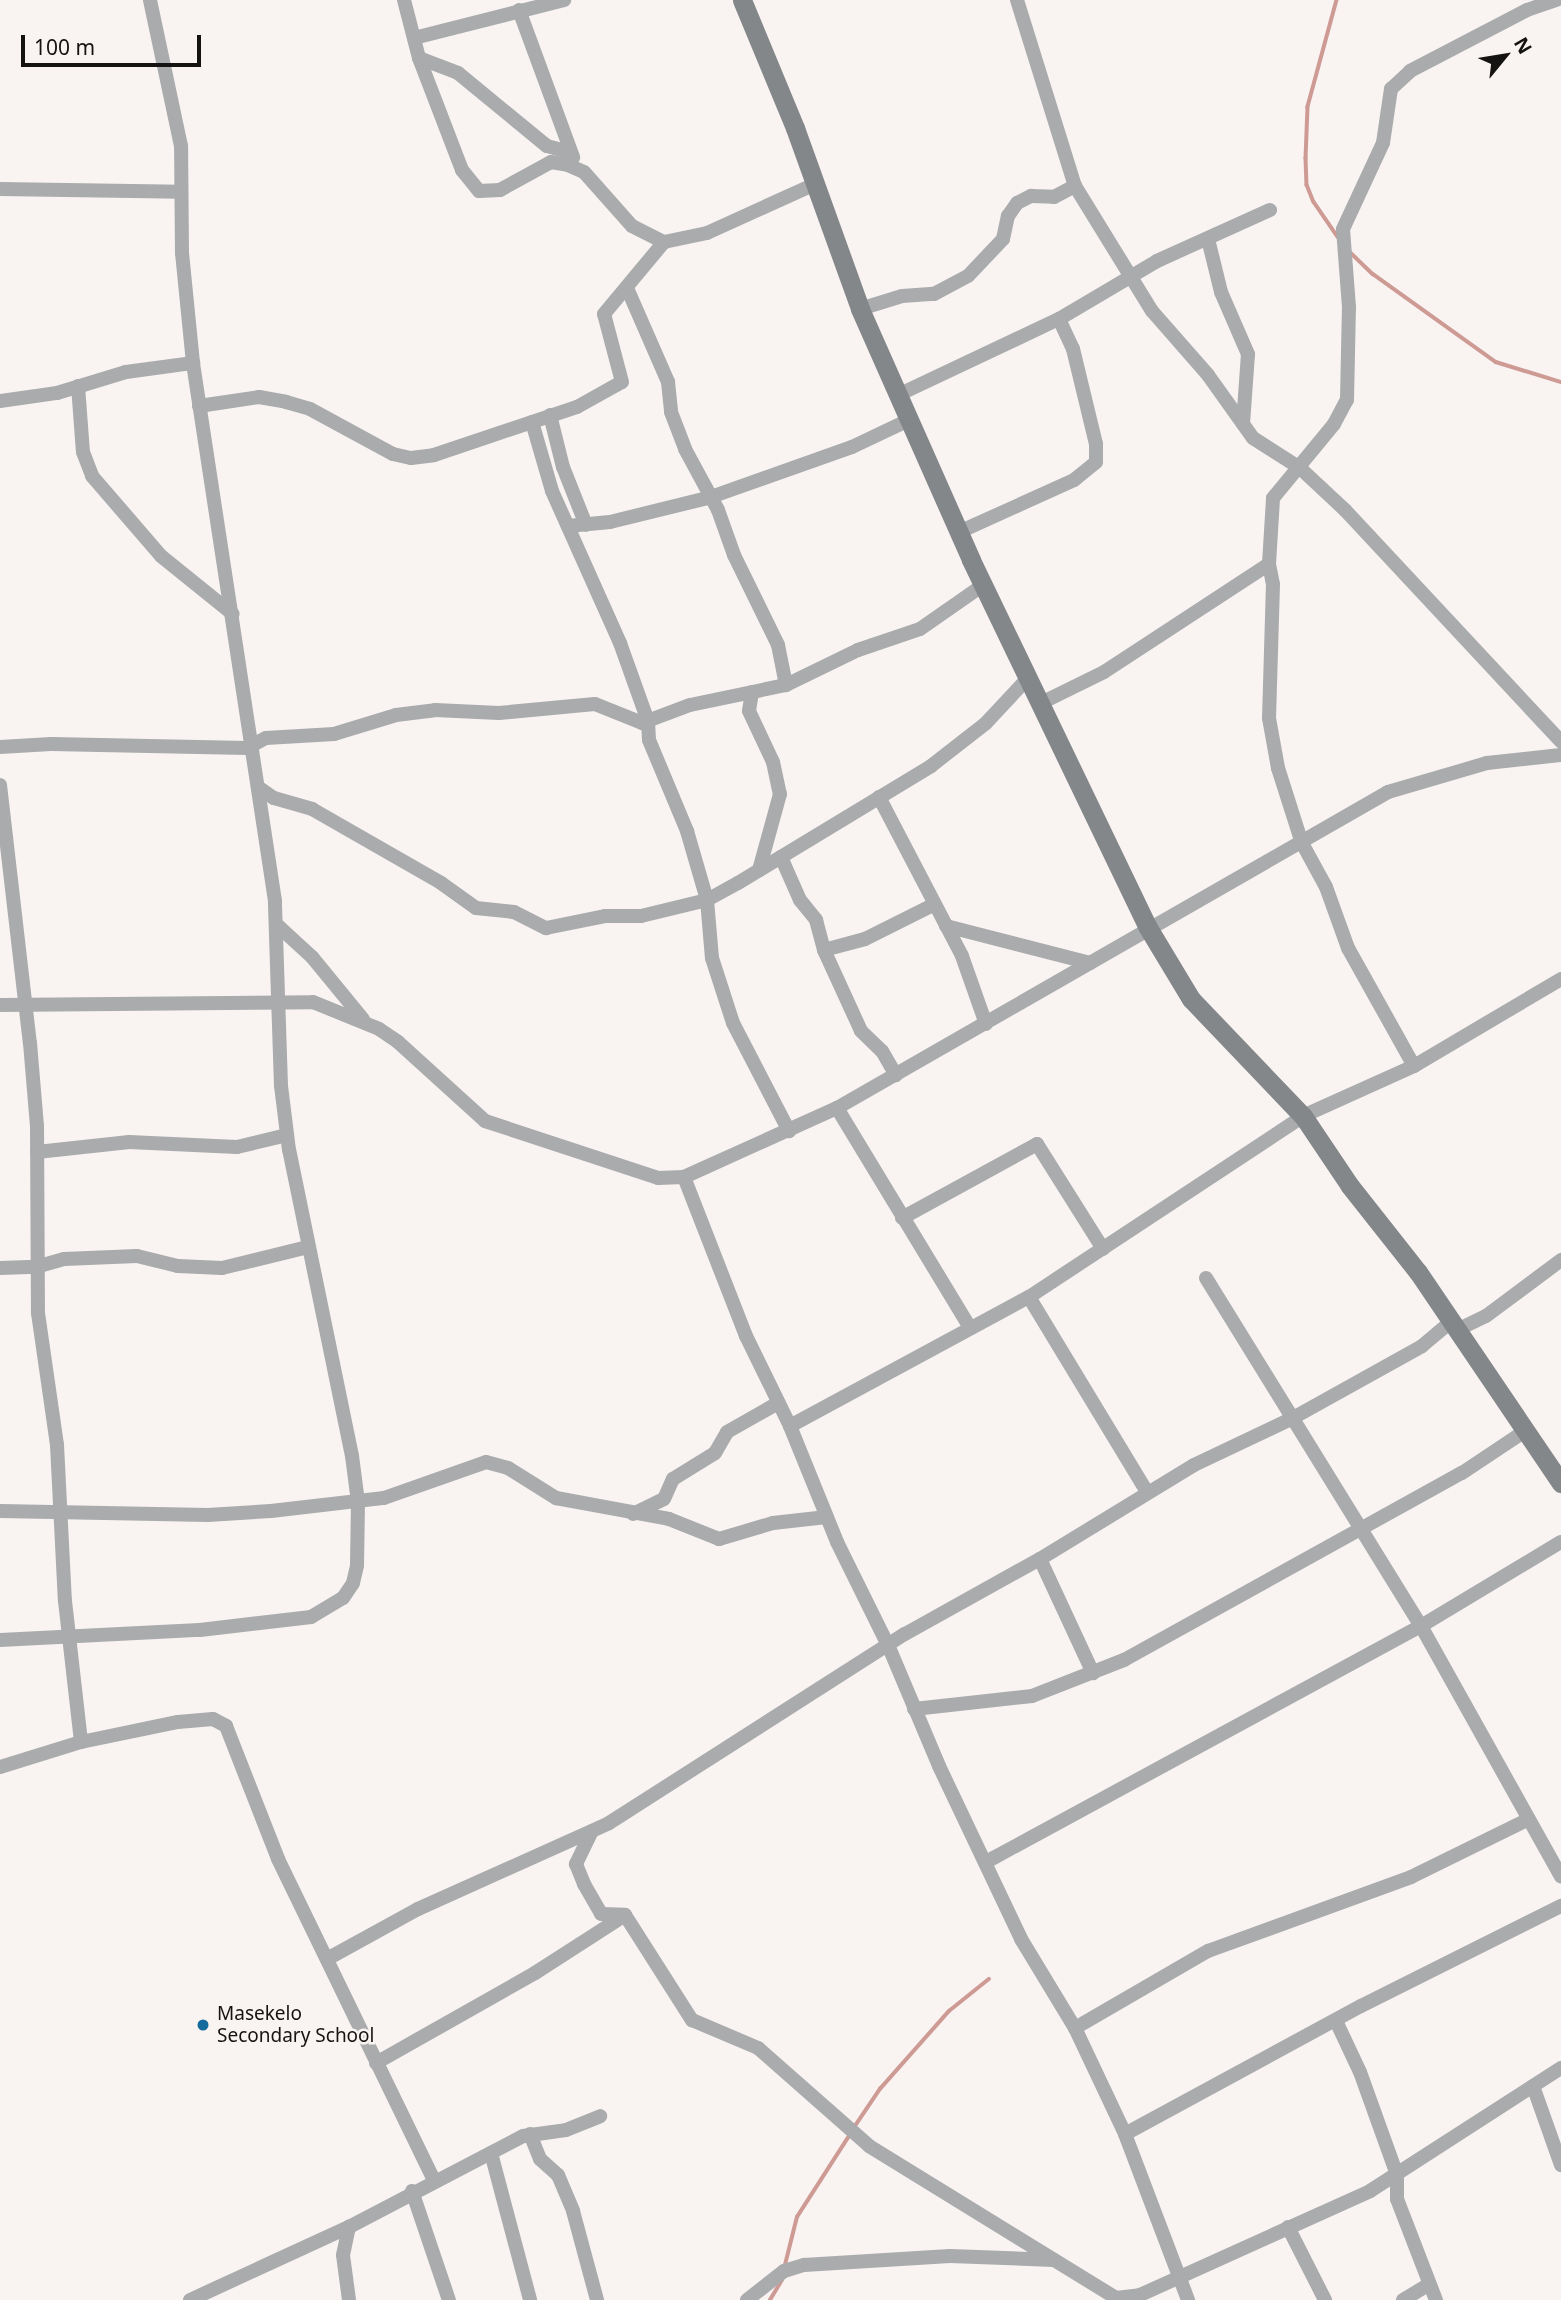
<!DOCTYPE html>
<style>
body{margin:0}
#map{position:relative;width:1561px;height:2300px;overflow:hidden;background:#f9f3f2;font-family:"Noto Sans",sans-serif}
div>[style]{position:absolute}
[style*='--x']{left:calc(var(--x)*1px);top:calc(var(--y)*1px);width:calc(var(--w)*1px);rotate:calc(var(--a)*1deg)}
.stream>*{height:3.5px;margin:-1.75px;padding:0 1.75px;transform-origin:1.75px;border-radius:1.75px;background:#ce9a94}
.street>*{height:14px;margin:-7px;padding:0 7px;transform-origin:7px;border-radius:7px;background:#a9abac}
.secondary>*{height:19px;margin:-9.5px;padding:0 9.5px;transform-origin:9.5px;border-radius:9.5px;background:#848789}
.dots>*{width:19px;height:19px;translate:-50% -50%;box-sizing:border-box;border:4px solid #f9f3f2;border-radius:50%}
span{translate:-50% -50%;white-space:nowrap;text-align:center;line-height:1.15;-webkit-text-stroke:5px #f9f3f2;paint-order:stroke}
.poi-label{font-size:19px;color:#151312}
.left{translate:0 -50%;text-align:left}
.north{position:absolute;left:1470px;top:21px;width:70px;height:70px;-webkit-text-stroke:5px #f9f3f2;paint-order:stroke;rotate:60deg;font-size:19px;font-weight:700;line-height:28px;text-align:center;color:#151312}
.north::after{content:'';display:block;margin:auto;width:24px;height:32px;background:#151312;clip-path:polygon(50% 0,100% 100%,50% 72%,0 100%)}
.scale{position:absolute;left:21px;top:35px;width:180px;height:32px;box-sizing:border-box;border:4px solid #151312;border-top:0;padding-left:9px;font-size:21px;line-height:24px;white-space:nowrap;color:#151312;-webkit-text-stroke:5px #f9f3f2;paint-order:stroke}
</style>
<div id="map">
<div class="stream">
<i style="--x:1337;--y:0;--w:111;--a:105.2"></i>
<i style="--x:1308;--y:107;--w:51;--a:92.2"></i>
<i style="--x:1306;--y:158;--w:27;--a:88"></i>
<i style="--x:1307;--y:185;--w:18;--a:68"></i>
<i style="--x:1314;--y:202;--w:42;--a:55.6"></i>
<i style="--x:1349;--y:251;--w:33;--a:44"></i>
<i style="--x:1373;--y:274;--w:151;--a:35.6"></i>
<i style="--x:1496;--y:362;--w:68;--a:17.1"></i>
<i style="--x:855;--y:2126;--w:45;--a:-56"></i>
<i style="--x:880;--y:2089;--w:104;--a:-48.5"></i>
<i style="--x:949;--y:2011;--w:51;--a:-38.7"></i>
<i style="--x:785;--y:2265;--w:49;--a:-76"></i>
<i style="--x:797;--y:2217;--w:100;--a:-57.3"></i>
<i style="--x:770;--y:2300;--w:23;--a:-59"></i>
</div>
<div class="street">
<i style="--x:404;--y:0;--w:60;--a:75.5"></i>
<i style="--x:419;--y:58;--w:120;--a:69"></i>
<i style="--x:462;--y:170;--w:27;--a:51"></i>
<i style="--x:479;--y:191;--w:21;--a:-3"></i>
<i style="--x:500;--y:190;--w:58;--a:-28.8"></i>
<i style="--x:551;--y:162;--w:17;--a:10"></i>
<i style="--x:568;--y:165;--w:17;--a:24"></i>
<i style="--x:584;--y:172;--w:72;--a:48.4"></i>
<i style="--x:632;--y:226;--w:36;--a:27"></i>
<i style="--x:664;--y:242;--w:44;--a:-11.8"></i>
<i style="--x:707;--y:233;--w:116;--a:-24.4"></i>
<i style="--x:1017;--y:0;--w:195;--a:72.7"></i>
<i style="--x:1075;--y:186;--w:147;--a:58.4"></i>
<i style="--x:1152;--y:311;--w:85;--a:48.8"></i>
<i style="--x:1208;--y:375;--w:77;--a:54.5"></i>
<i style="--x:1253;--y:438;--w:56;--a:32.6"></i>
<i style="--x:1300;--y:468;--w:62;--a:43"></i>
<i style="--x:1345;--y:510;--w:317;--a:47"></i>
<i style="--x:519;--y:10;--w:157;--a:69.8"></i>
<i style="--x:414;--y:38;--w:155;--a:-14.2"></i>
<i style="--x:419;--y:58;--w:42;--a:21"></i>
<i style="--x:458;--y:73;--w:115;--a:39.4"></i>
<i style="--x:547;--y:146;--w:24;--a:15"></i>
<i style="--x:0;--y:189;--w:181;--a:0.9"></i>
<i style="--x:1208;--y:239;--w:55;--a:76.2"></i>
<i style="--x:1221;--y:292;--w:68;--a:66.5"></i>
<i style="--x:1248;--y:354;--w:70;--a:94.1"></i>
<i style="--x:627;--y:288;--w:103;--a:66.4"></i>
<i style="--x:668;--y:382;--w:30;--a:84"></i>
<i style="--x:671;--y:412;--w:40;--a:69"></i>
<i style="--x:685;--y:449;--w:69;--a:61.6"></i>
<i style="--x:718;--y:510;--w:48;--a:70.4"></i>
<i style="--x:734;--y:555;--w:100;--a:63.9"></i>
<i style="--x:778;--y:645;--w:41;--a:78.7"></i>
<i style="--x:860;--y:309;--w:44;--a:-17.2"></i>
<i style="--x:902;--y:296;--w:32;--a:-4"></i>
<i style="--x:934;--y:294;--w:38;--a:-28"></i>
<i style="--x:968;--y:276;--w:51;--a:-46.6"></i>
<i style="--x:1003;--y:239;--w:24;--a:-78"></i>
<i style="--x:1008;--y:216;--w:16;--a:-55"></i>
<i style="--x:1017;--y:203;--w:16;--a:-27"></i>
<i style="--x:1031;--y:196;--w:23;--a:2"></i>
<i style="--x:1054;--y:197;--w:24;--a:-28"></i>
<i style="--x:78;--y:386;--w:66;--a:85.7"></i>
<i style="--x:83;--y:452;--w:26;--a:69"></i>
<i style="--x:92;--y:476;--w:106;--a:49.2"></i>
<i style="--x:161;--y:556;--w:92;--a:38.9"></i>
<i style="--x:900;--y:394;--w:176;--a:-25.3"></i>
<i style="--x:1059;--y:319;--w:114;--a:-30.6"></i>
<i style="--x:1157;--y:261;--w:124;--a:-24.3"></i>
<i style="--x:0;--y:401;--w:58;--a:-8"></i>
<i style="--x:57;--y:393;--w:72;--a:-16.9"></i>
<i style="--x:126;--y:372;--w:68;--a:-7.7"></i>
<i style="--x:199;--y:406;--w:61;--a:-8.5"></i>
<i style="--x:259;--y:397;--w:27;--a:10"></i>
<i style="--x:286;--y:402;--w:25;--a:16"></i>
<i style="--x:310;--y:409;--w:94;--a:28.5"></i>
<i style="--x:393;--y:454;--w:18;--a:13"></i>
<i style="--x:411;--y:458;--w:23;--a:-7"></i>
<i style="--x:434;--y:455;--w:151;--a:-18.6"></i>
<i style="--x:577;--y:407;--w:51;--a:-29.1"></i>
<i style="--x:622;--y:382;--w:70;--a:-104.8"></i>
<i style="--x:604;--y:314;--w:94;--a:-50.2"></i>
<i style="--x:550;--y:415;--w:54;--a:76"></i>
<i style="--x:563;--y:467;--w:62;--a:68.4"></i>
<i style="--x:532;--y:422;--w:72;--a:73.8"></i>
<i style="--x:552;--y:491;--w:167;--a:65.9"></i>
<i style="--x:620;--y:643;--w:83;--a:70.3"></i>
<i style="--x:648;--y:721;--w:19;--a:87"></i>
<i style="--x:649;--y:740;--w:99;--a:67.3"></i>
<i style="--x:687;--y:831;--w:72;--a:73.8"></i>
<i style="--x:707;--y:900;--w:58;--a:85.1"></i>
<i style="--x:712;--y:958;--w:68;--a:72.1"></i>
<i style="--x:733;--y:1023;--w:122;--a:62.6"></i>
<i style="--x:568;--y:526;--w:42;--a:-5.4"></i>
<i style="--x:610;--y:522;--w:101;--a:-13.8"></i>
<i style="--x:708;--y:498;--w:153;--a:-19.5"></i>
<i style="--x:852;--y:447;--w:65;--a:-25.4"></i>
<i style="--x:959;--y:532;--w:126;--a:-24.3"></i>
<i style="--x:1074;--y:480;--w:28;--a:-39"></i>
<i style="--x:1096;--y:462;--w:18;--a:-90"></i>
<i style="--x:1096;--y:444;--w:98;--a:-103.6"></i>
<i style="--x:1073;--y:349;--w:33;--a:-115"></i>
<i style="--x:1269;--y:564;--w:20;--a:79"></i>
<i style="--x:1273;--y:584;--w:134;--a:91.7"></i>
<i style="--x:1269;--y:718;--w:51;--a:79.8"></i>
<i style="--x:1278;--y:768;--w:79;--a:72.3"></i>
<i style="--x:1302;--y:843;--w:50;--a:61.4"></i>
<i style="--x:1326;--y:887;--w:65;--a:70.2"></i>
<i style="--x:1348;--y:948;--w:135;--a:60.8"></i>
<i style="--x:752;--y:692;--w:19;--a:99"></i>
<i style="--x:749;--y:711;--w:56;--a:64.8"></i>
<i style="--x:773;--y:762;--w:33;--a:78"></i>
<i style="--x:780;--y:794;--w:79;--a:105.4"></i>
<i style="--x:1039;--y:704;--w:72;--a:-26.2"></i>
<i style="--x:1104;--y:672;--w:197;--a:-33.2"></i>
<i style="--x:1269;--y:564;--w:66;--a:-86.5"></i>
<i style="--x:1273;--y:498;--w:96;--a:-50.5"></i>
<i style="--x:1334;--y:424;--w:27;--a:-62"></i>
<i style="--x:1347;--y:400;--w:93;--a:-88.8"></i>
<i style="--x:1349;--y:307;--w:78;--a:-94.4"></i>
<i style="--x:1343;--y:229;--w:95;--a:-65.1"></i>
<i style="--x:1383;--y:143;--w:55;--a:-81.6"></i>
<i style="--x:1391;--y:89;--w:26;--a:-43"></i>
<i style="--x:1410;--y:71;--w:132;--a:-27.5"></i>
<i style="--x:1527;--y:10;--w:31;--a:-19"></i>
<i style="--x:0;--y:747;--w:51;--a:-3.4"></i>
<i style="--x:51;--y:744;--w:196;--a:1.2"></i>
<i style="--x:247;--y:748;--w:21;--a:-28"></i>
<i style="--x:266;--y:738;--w:68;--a:-3.4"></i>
<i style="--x:334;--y:734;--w:65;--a:-17"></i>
<i style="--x:396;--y:715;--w:39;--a:-7"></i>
<i style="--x:435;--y:710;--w:64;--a:2.7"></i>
<i style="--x:499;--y:713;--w:96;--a:-5.4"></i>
<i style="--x:595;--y:704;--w:51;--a:22"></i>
<i style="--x:642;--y:723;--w:51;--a:-20.6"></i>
<i style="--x:690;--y:705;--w:98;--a:-11.8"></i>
<i style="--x:786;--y:685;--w:80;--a:-25.9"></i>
<i style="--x:858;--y:650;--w:65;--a:-18.7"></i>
<i style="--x:920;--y:629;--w:77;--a:-34.9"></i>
<i style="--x:0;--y:785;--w:260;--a:83.4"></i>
<i style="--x:30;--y:1043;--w:83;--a:85.2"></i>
<i style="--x:37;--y:1126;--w:187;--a:89.7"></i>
<i style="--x:38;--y:1313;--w:133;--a:81.8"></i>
<i style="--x:57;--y:1445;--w:156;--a:87.1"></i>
<i style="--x:65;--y:1601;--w:142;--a:83.5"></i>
<i style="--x:258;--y:787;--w:19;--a:35"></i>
<i style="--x:274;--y:798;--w:40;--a:16"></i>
<i style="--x:312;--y:809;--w:149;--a:29.8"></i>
<i style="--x:441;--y:883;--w:43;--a:35.5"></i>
<i style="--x:476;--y:908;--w:38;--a:6"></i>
<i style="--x:514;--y:912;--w:36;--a:27"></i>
<i style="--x:546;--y:928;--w:60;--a:-11.5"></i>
<i style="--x:605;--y:916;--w:36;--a:0"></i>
<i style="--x:641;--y:916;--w:68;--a:-13.6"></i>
<i style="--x:707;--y:900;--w:35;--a:-29"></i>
<i style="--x:738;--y:883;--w:226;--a:-31.2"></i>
<i style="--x:931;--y:766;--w:70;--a:-38"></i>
<i style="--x:986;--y:723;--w:60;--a:-47"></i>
<i style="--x:879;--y:797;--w:179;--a:62.4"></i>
<i style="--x:962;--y:956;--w:72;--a:70.6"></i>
<i style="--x:781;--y:857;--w:47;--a:66.2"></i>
<i style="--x:800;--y:900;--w:26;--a:51"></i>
<i style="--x:816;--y:920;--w:31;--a:75"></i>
<i style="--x:824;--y:950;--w:89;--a:65.4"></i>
<i style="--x:861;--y:1031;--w:29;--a:44"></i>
<i style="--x:882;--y:1051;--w:28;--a:60"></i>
<i style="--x:276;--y:924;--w:49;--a:42.5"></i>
<i style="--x:312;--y:957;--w:80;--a:50.6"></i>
<i style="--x:946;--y:926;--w:149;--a:14.4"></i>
<i style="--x:824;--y:950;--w:42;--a:-15"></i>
<i style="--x:865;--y:939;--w:76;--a:-26.6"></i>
<i style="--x:0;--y:1005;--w:313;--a:-0.5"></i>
<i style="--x:313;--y:1002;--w:71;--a:22.2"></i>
<i style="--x:379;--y:1029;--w:23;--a:34"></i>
<i style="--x:398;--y:1042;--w:118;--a:42.2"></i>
<i style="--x:485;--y:1121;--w:182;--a:18.2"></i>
<i style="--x:658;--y:1178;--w:26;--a:-2"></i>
<i style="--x:684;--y:1177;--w:168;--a:-24.3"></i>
<i style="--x:837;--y:1108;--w:635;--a:-29.83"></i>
<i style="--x:1388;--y:792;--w:103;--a:-16.3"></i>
<i style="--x:1487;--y:763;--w:74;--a:-6.2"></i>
<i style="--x:837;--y:1108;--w:257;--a:58.8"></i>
<i style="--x:37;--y:1152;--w:93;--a:-6.2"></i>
<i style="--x:129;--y:1142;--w:108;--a:2.7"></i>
<i style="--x:237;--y:1147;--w:51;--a:-13.5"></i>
<i style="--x:684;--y:1177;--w:171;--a:68.7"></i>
<i style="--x:746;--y:1336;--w:100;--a:63.9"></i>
<i style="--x:790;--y:1426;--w:125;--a:67.9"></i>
<i style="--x:837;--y:1542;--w:115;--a:63.7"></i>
<i style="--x:888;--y:1645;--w:131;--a:67.1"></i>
<i style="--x:939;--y:1766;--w:191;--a:64.6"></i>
<i style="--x:1021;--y:1939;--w:104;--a:58.8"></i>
<i style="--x:1075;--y:2028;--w:117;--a:64.7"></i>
<i style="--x:1125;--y:2134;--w:178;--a:69.2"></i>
<i style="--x:902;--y:1218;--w:154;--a:-28.7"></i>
<i style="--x:1037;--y:1144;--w:124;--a:57.8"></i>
<i style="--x:0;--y:1268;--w:36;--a:-2"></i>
<i style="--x:36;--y:1267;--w:29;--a:-16"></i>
<i style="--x:64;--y:1259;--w:73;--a:-2.4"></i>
<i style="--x:137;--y:1256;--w:42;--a:13.7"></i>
<i style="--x:178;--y:1266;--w:44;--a:2.6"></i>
<i style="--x:222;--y:1268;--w:89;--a:-13.7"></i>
<i style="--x:1206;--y:1278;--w:409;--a:58.3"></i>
<i style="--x:1421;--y:1626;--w:287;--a:60.8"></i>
<i style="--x:1029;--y:1297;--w:228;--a:58.8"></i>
<i style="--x:1457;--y:1330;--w:32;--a:-26"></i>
<i style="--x:1486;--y:1316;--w:94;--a:-36.7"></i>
<i style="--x:790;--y:1426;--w:272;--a:-28.4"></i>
<i style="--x:1029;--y:1297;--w:328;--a:-33.4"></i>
<i style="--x:1303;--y:1116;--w:122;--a:-24.2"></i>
<i style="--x:1414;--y:1066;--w:171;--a:-30.6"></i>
<i style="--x:0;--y:1511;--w:208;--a:1.1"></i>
<i style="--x:208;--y:1515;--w:63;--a:-3.6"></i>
<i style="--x:271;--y:1511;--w:114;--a:-6.6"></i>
<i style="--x:384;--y:1498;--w:108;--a:-19.4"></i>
<i style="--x:486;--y:1462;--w:23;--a:15"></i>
<i style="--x:508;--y:1468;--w:57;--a:32"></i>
<i style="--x:556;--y:1498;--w:115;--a:10.5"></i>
<i style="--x:669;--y:1519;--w:54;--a:21.8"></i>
<i style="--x:719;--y:1539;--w:56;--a:-16.5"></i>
<i style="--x:773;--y:1523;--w:54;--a:-6.3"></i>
<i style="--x:633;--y:1514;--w:34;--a:-26"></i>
<i style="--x:664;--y:1499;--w:22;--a:-66"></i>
<i style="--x:673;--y:1479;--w:49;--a:-31.8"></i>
<i style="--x:715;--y:1453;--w:24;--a:-60"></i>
<i style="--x:727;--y:1432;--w:59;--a:-29.6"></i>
<i style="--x:1040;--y:1559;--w:126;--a:65.1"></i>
<i style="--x:0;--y:1640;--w:200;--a:-2.9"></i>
<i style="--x:200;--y:1630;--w:112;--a:-6.7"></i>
<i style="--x:311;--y:1617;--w:37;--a:-31"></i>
<i style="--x:343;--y:1598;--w:18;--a:-56"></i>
<i style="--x:353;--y:1583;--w:18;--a:-77"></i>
<i style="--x:357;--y:1565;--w:63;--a:-89.1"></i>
<i style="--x:358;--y:1502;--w:46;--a:-97.4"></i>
<i style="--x:352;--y:1456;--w:312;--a:-101.6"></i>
<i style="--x:289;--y:1150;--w:64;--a:-97.1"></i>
<i style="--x:281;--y:1086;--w:185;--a:-91.9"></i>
<i style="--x:275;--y:901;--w:544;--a:-98.67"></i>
<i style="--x:193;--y:363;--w:111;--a:-95.7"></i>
<i style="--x:182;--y:253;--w:107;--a:-90.5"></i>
<i style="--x:181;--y:146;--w:149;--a:-102"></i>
<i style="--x:914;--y:1709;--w:119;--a:-6.3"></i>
<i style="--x:1032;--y:1696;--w:99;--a:-21.4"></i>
<i style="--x:1124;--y:1660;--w:386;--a:-29"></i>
<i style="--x:1462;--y:1473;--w:76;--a:-33.7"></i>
<i style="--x:0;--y:1767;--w:85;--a:-17.2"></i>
<i style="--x:81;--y:1742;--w:99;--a:-11.7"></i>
<i style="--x:178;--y:1722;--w:35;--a:-5"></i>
<i style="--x:213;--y:1719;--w:15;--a:28"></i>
<i style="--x:226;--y:1726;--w:143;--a:68.6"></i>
<i style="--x:278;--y:1859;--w:357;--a:64.1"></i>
<i style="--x:592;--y:1831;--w:37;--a:116"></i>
<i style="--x:576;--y:1864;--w:22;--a:68"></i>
<i style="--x:584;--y:1884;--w:34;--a:60"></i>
<i style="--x:601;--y:1914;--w:24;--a:2"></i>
<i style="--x:625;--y:1915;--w:125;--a:57.5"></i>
<i style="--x:692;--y:2020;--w:72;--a:23"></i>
<i style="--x:758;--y:2048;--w:148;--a:41.4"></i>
<i style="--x:869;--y:2146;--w:290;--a:31.6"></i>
<i style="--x:1116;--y:2298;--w:24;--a:-7"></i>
<i style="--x:1140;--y:2295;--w:252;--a:-24.3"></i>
<i style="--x:1370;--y:2191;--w:227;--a:-32.8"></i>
<i style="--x:986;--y:1862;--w:495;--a:-28.5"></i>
<i style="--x:1421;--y:1626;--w:163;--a:-31"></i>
<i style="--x:327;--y:1959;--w:104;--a:-28.8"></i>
<i style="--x:418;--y:1909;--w:209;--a:-24.2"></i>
<i style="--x:609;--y:1823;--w:351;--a:-32.6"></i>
<i style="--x:905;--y:1634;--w:154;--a:-29.1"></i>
<i style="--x:1040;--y:1559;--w:180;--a:-31.4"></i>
<i style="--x:1194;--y:1465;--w:107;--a:-25.4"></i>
<i style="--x:1291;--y:1419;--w:150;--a:-29.1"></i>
<i style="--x:1422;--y:1346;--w:39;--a:-40"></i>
<i style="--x:1336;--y:2021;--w:56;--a:64.8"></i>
<i style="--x:1360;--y:2072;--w:109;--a:70.2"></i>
<i style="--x:1397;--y:2175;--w:24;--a:90"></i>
<i style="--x:1397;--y:2199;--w:108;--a:68.9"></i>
<i style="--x:1075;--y:2028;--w:154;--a:-30.1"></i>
<i style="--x:1208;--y:1951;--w:216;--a:-20"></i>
<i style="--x:1411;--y:1877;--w:131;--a:-26.2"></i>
<i style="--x:376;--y:2063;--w:183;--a:-29.5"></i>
<i style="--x:535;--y:1973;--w:107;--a:-32.8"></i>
<i style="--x:1533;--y:2086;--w:84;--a:70.5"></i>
<i style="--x:530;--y:2134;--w:27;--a:68"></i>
<i style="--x:540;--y:2159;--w:24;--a:42"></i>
<i style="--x:558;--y:2175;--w:39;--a:67"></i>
<i style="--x:573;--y:2211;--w:92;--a:74.9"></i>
<i style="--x:1125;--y:2134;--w:268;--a:-28.5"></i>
<i style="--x:1361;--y:2006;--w:224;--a:-26.6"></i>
<i style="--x:491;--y:2153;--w:152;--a:75.1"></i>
<i style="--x:412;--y:2191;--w:115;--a:71.3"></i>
<i style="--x:1288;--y:2227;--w:82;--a:63.1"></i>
<i style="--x:190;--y:2300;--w:175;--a:-24.7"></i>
<i style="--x:349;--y:2227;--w:196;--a:-27.6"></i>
<i style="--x:523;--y:2136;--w:43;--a:-7.9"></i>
<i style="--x:566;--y:2130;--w:37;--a:-22"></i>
<i style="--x:349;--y:2300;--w:45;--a:-97.6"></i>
<i style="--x:343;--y:2255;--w:29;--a:-78"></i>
<i style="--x:747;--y:2300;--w:47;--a:-38.1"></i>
<i style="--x:784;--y:2271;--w:21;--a:-17"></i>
<i style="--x:804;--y:2265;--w:146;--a:-3.5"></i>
<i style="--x:950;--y:2256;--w:104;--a:2.2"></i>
<i style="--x:1403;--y:2300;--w:29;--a:-31"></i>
</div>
<div class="secondary">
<i style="--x:742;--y:0;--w:139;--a:67.5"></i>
<i style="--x:795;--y:128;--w:192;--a:70.2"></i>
<i style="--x:860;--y:309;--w:274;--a:66.1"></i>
<i style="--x:971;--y:560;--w:406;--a:64.3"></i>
<i style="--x:1147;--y:926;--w:85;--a:58.9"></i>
<i style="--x:1191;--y:999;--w:162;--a:46.3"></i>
<i style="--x:1303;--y:1116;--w:84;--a:56.1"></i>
<i style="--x:1350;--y:1186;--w:110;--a:51.7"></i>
<i style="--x:1418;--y:1272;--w:255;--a:55.9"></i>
</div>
<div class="dots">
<i style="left:203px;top:2025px;background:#156c9c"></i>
</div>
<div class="poi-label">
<span class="left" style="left:217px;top:2025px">Masekelo<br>Secondary School</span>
</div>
<div class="north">N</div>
<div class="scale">100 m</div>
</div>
